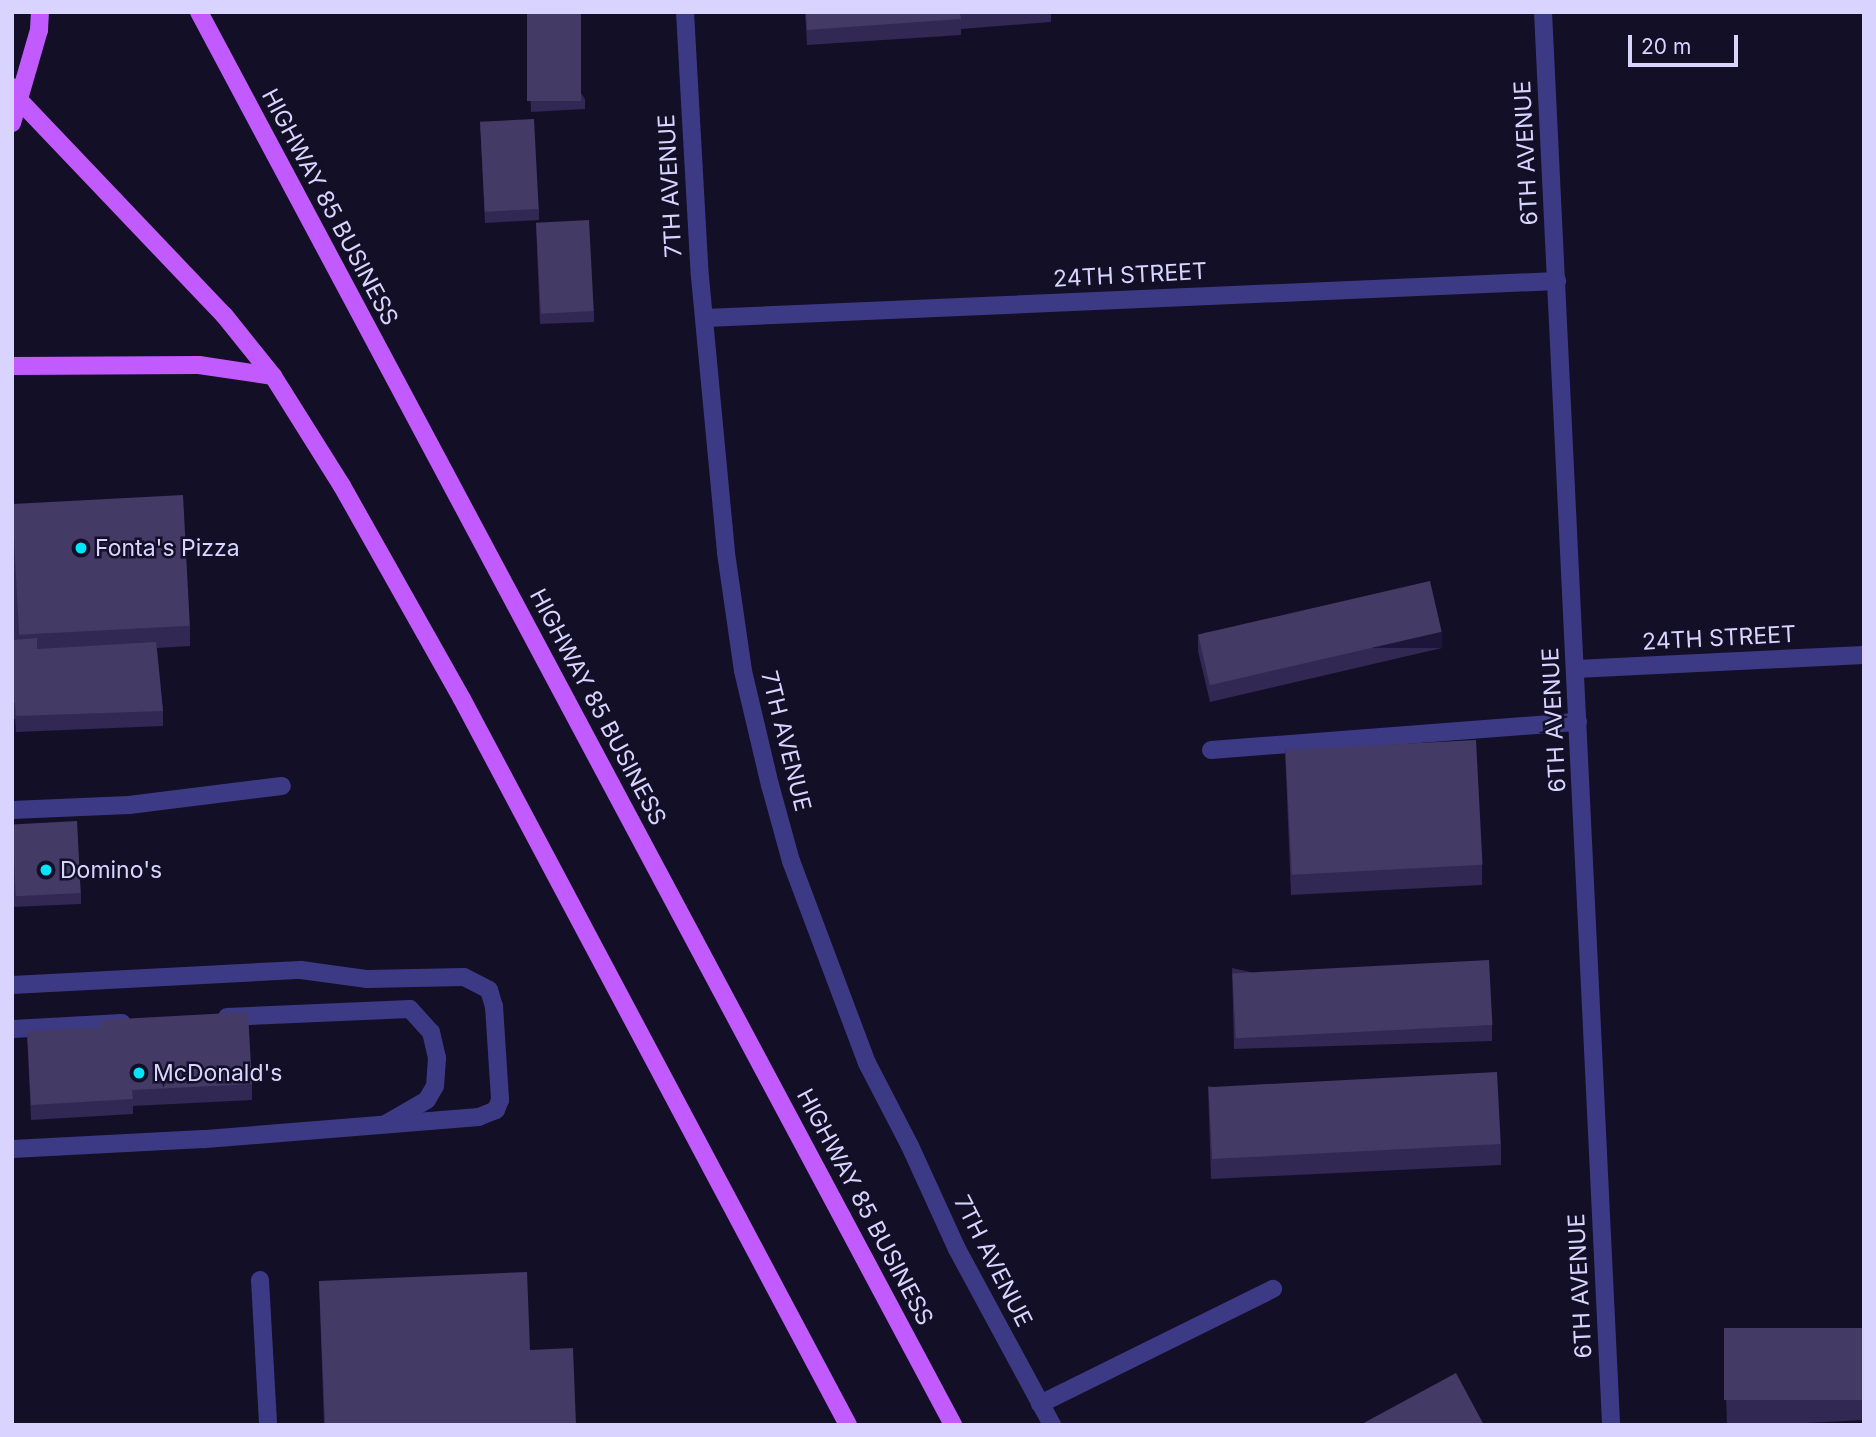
<!DOCTYPE html>
<style>
body{margin:0}
#map{position:relative;width:1876px;height:1437px;overflow:hidden;background:#130f26;font-family:Inter,sans-serif}
div>[style]{position:absolute}
[style*='--x']{left:calc(var(--x)*1px);top:calc(var(--y)*1px);width:calc(var(--w)*1px);rotate:calc(var(--a)*1deg)}
.minor>*{height:18px;margin:-9px;padding:0 9px;transform-origin:9px;border-radius:9px;background:#3d3a85}
.major>*{height:18px;margin:-9px;padding:0 9px;transform-origin:9px;border-radius:9px;background:#c25bff}
.wall>*{inset:0;background:#312854}
.shaded-wall>*{inset:0;background:#1d163a;transform-origin:0 0}
.building>*{inset:0;background:#433a66;transform-origin:0 0}
.dots>*{width:19px;height:19px;translate:-50% -50%;box-sizing:border-box;border:4px solid #130f26;border-radius:50%}
span{translate:-50% -50%;white-space:nowrap;text-align:center;line-height:1.15;-webkit-text-stroke:5px #130f26;paint-order:stroke}
.street-label{font-size:23px;color:#d9d4ff}
.poi-label{font-size:23px;color:#d9d4ff}
.left{translate:0 -50%;text-align:left}
.frame{position:absolute;inset:0;border:14px solid #d9d4ff;pointer-events:none}
.scale{position:absolute;left:1628px;top:35px;width:110px;height:32px;box-sizing:border-box;border:4px solid #d9d4ff;border-top:0;padding-left:9px;font-size:21px;line-height:24px;white-space:nowrap;color:#d9d4ff;-webkit-text-stroke:5px #130f26;paint-order:stroke}
</style>
<div id="map">
<div class="minor">
<i style="--x:685;--y:12;--w:265;--a:86.8"></i>
<i style="--x:700;--y:277;--w:277;--a:84.6"></i>
<i style="--x:726;--y:553;--w:119;--a:81.8"></i>
<i style="--x:743;--y:671;--w:117;--a:76.7"></i>
<i style="--x:770;--y:785;--w:79;--a:74.6"></i>
<i style="--x:791;--y:861;--w:216;--a:69.4"></i>
<i style="--x:867;--y:1063;--w:93;--a:62.6"></i>
<i style="--x:910;--y:1146;--w:113;--a:65.5"></i>
<i style="--x:957;--y:1249;--w:200;--a:61.6"></i>
<i style="--x:1543;--y:12;--w:1415;--a:87.24"></i>
<i style="--x:705;--y:318;--w:853;--a:-2.49"></i>
<i style="--x:1576;--y:669;--w:288;--a:-2.8"></i>
<i style="--x:1211;--y:750;--w:368;--a:-4.4"></i>
<i style="--x:12;--y:810;--w:117;--a:-2.4"></i>
<i style="--x:129;--y:805;--w:154;--a:-7.1"></i>
<i style="--x:12;--y:985;--w:289;--a:-3"></i>
<i style="--x:301;--y:970;--w:67;--a:7.8"></i>
<i style="--x:367;--y:979;--w:97;--a:-1.2"></i>
<i style="--x:464;--y:977;--w:28;--a:27"></i>
<i style="--x:489;--y:990;--w:17;--a:73"></i>
<i style="--x:494;--y:1006;--w:94;--a:86.3"></i>
<i style="--x:500;--y:1100;--w:11;--a:112"></i>
<i style="--x:496;--y:1110;--w:18;--a:158"></i>
<i style="--x:479;--y:1117;--w:277;--a:175.4"></i>
<i style="--x:203;--y:1139;--w:191;--a:177"></i>
<i style="--x:227;--y:1017;--w:183;--a:-2.5"></i>
<i style="--x:410;--y:1009;--w:31;--a:48"></i>
<i style="--x:431;--y:1032;--w:27;--a:77"></i>
<i style="--x:437;--y:1058;--w:28;--a:94"></i>
<i style="--x:435;--y:1086;--w:16;--a:120"></i>
<i style="--x:427;--y:1100;--w:46;--a:150.1"></i>
<i style="--x:12;--y:1029;--w:110;--a:-3.1"></i>
<i style="--x:260;--y:1280;--w:145;--a:86.8"></i>
<i style="--x:1040;--y:1404;--w:260;--a:-26.3"></i>
</div>
<div class="major">
<i style="--x:199;--y:12;--w:1602;--a:61.91"></i>
<i style="--x:12;--y:87;--w:16;--a:60"></i>
<i style="--x:20;--y:101;--w:296;--a:46.4"></i>
<i style="--x:224;--y:315;--w:78;--a:51.2"></i>
<i style="--x:273;--y:376;--w:130;--a:57.9"></i>
<i style="--x:342;--y:486;--w:244;--a:60.6"></i>
<i style="--x:462;--y:699;--w:822;--a:62"></i>
<i style="--x:12;--y:123;--w:97;--a:-73.8"></i>
<i style="--x:39;--y:30;--w:18;--a:-87"></i>
<i style="--x:12;--y:366;--w:187;--a:-0.3"></i>
<i style="--x:199;--y:365;--w:75;--a:8.5"></i>
</div>
<div class="wall">
<i style="clip-path:polygon(527px 12px,585px 99px,585px 109px,531px 112px)"></i>
<i style="clip-path:polygon(805px 12px,1051px 12px,1051px 22px,961px 29px,961px 35px,807px 45px)"></i>
<i style="clip-path:polygon(480px 121px,539px 209px,539px 220px,485px 223px)"></i>
<i style="clip-path:polygon(536px 223px,594px 311px,594px 322px,540px 324px)"></i>
<i style="clip-path:polygon(12px 504px,190px 626px,190px 646px,157px 648px,163px 711px,163px 726px,16px 732px,15px 719px,12px 719px)"></i>
<i style="clip-path:polygon(1198px 635px,1442px 648px,1210px 702px,1198px 651px)"></i>
<i style="clip-path:polygon(1285px 749px,1482px 865px,1482px 885px,1291px 895px)"></i>
<i style="clip-path:polygon(12px 825px,81px 893px,81px 904px,12px 907px)"></i>
<i style="clip-path:polygon(1232px 968px,1492px 1025px,1492px 1041px,1234px 1049px)"></i>
<i style="clip-path:polygon(27px 1031px,252px 1084px,252px 1100px,133px 1106px,133px 1114px,31px 1120px)"></i>
<i style="clip-path:polygon(1208px 1086px,1501px 1144px,1501px 1165px,1211px 1179px)"></i>
<i style="clip-path:polygon(319px 1281px,530px 1350px,576px 1425px,324px 1425px)"></i>
<i style="clip-path:polygon(1864px 1328px,1864px 1420px,1766px 1425px,1727px 1425px,1724px 1335px)"></i>
</div>
<div class="shaded-wall">
<i style="left:1442px;top:632px;width:16px;height:238px;rotate:90deg"></i>
</div>
<div class="building">
<i style="left:527px;top:12px;width:54px;height:89px"></i>
<i style="clip-path:polygon(806px 12px,969px 12px,960px 13px,961px 19px,807px 30px)"></i>
<i style="left:534px;top:119px;width:90px;height:54px;rotate:87deg"></i>
<i style="left:589px;top:220px;width:91px;height:53px;rotate:87deg"></i>
<i style="left:183px;top:495px;width:131px;height:171px;rotate:87deg"></i>
<i style="left:1430px;top:581px;width:52px;height:238px;rotate:77deg"></i>
<i style="clip-path:polygon(37px 638px,37px 649px,156px 642px,163px 711px,16px 716px,15px 703px,12px 704px,12px 640px)"></i>
<i style="left:1476px;top:740px;width:125px;height:191px;rotate:87deg"></i>
<i style="left:77px;top:821px;width:72px;height:65px;rotate:87deg"></i>
<i style="left:1489px;top:960px;width:65px;height:257px;rotate:87deg"></i>
<i style="clip-path:polygon(248px 1012px,252px 1084px,132px 1090px,133px 1099px,31px 1105px,27px 1031px,101px 1027px,101px 1020px)"></i>
<i style="left:1497px;top:1072px;width:72px;height:289px;rotate:87deg"></i>
<i style="clip-path:polygon(527px 1272px,530px 1350px,573px 1348px,576px 1425px,325px 1425px,319px 1281px)"></i>
<i style="left:1864px;top:1328px;width:72px;height:140px;rotate:90deg"></i>
<i style="clip-path:polygon(1456px 1373px,1484px 1425px,1360px 1425px)"></i>
</div>
<div class="dots">
<i style="left:81px;top:548px;background:#00e5ff"></i>
<i style="left:46px;top:870px;background:#00e5ff"></i>
<i style="left:139px;top:1073px;background:#00e5ff"></i>
</div>
<div class="street-label">
<span style="left:1526px;top:153px;rotate:-93deg">6TH AVENUE</span>
<span style="left:670px;top:186px;rotate:-93deg">7TH AVENUE</span>
<span style="left:330px;top:207px;rotate:62deg">HIGHWAY 85 BUSINESS</span>
<span style="left:1130px;top:275px;rotate:-3deg">24TH STREET</span>
<span style="left:1719px;top:638px;rotate:-3deg">24TH STREET</span>
<span style="left:598px;top:707px;rotate:62deg">HIGHWAY 85 BUSINESS</span>
<span style="left:1554px;top:720px;rotate:-93deg">6TH AVENUE</span>
<span style="left:786px;top:741px;rotate:76deg">7TH AVENUE</span>
<span style="left:865px;top:1207px;rotate:62deg">HIGHWAY 85 BUSINESS</span>
<span style="left:993px;top:1261px;rotate:63deg">7TH AVENUE</span>
<span style="left:1580px;top:1286px;rotate:-93deg">6TH AVENUE</span>
</div>
<div class="poi-label">
<span class="left" style="left:95px;top:548px">Fonta's Pizza</span>
<span class="left" style="left:60px;top:870px">Domino's</span>
<span class="left" style="left:153px;top:1073px">McDonald's</span>
</div>
<div class="frame"></div>
<div class="scale">20 m</div>
</div>
